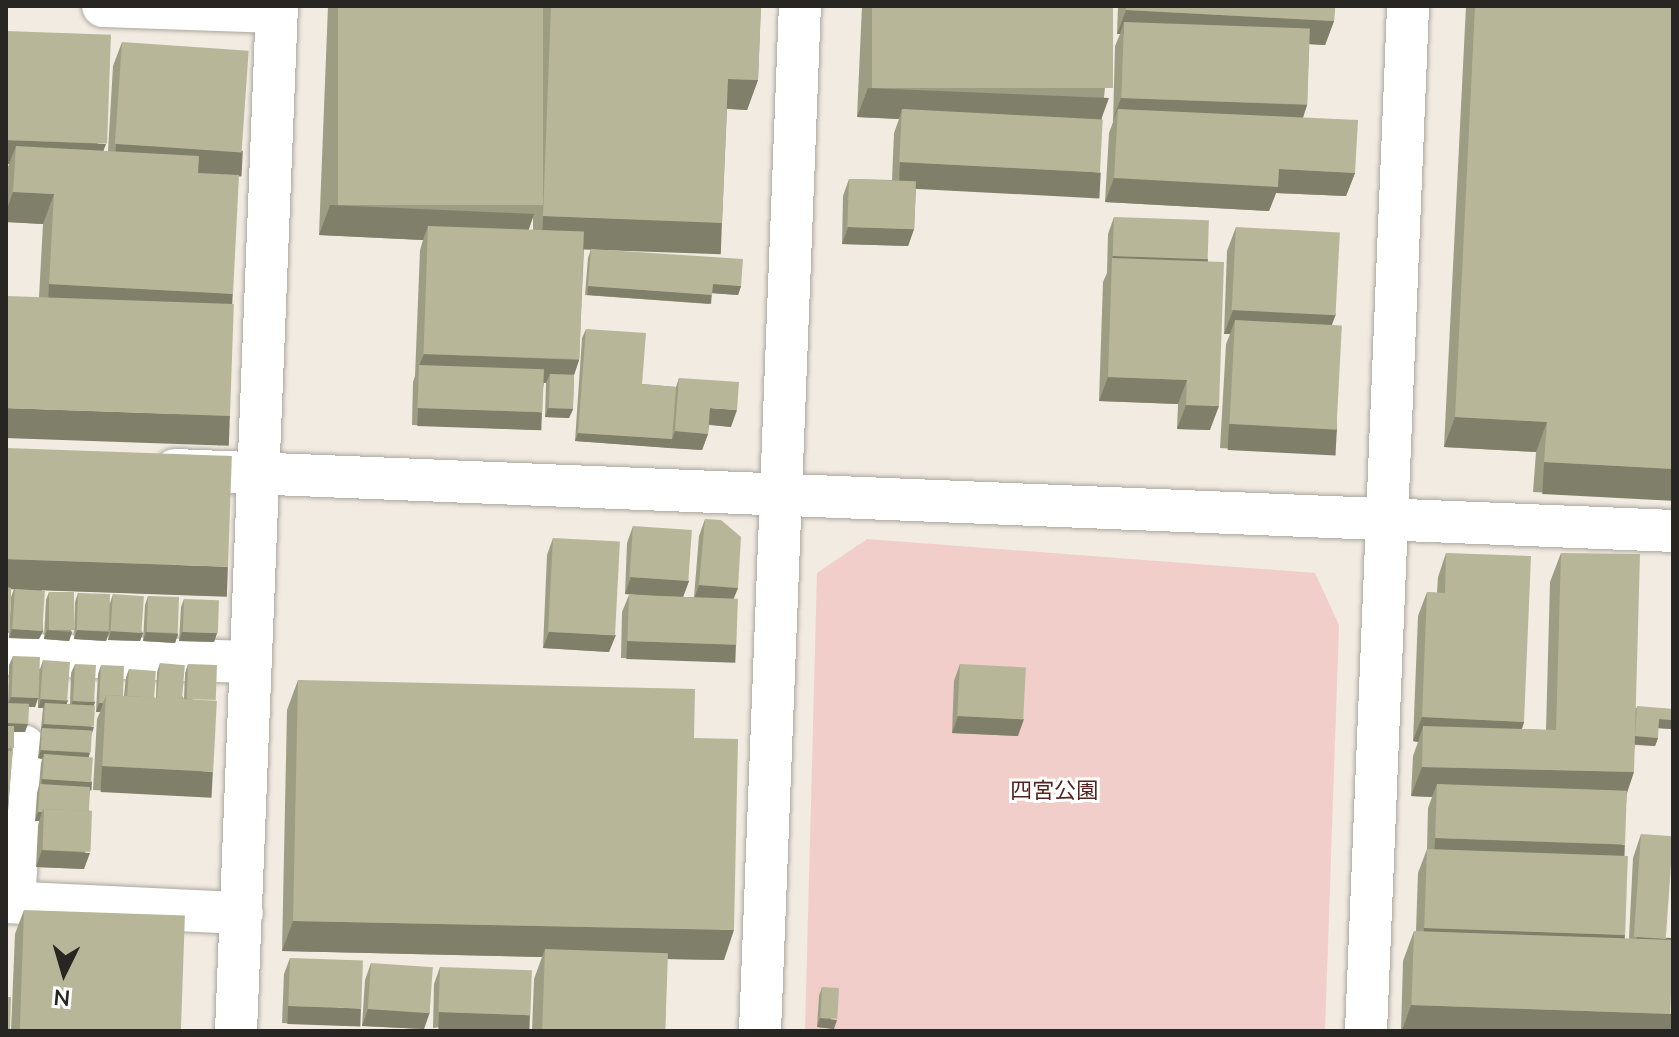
<!DOCTYPE html>
<meta charset="utf-8">
<style>
body{margin:0}
#map{position:relative;width:1679px;height:1037px;overflow:hidden;background:#f1ebe2;font-family:"Nunito Sans","Noto Sans JP",sans-serif}
div>[style]{position:absolute}
[style*='--x']{left:calc(var(--x)*1px);top:calc(var(--y)*1px);width:calc(var(--w)*1px);rotate:calc(var(--a)*1deg)}
.green>*{inset:0;background:#f1cec9}
.roads{filter:drop-shadow(0 0 2px #aba69d) drop-shadow(0 0 2px #aba69d)}
.minor>*{height:42px;margin:-21px;padding:0 21px;transform-origin:21px;border-radius:21px;background:#fff}
.wall>*{inset:0;background:#9d9d83}
.shaded-wall>*{inset:0;background:#807f6a;transform-origin:0 0}
.building>*{inset:0;background:#b7b698;transform-origin:0 0}
span{translate:-50% -50%;white-space:nowrap;text-align:center;line-height:1.15;-webkit-text-stroke:6px #fff;paint-order:stroke}
.park-label{font-size:22px;color:#53241f}
.frame{position:absolute;inset:0;border:8px solid #282623;pointer-events:none}
.north{position:absolute;left:24px;top:933px;width:80px;height:80px;-webkit-text-stroke:6px #fff;paint-order:stroke;rotate:185deg;font-size:22px;font-weight:700;line-height:32px;text-align:center;color:#282623}
.north::after{content:'';display:block;margin:auto;width:28px;height:36px;background:#282623;clip-path:polygon(50% 0,100% 100%,50% 72%,0 100%)}
</style>
<div id="map">
<div class="green">
<i style="clip-path:polygon(867px 539px,1315px 573px,1339px 625px,1325px 1031px,805px 1031px,817px 573px)"></i>
</div>
<div class="roads">
<div class="minor">
<i style="--x:103;--y:6;--w:174;--a:2"></i>
<i style="--x:175;--y:470;--w:1499;--a:2.33"></i>
<i style="--x:6;--y:654;--w:245;--a:1.9"></i>
<i style="--x:6;--y:902;--w:236;--a:2.7"></i>
<i style="--x:14;--y:902;--w:156;--a:-86.3"></i>
<i style="--x:236;--y:1031;--w:1026;--a:-87.71"></i>
<i style="--x:760;--y:1031;--w:1026;--a:-87.77"></i>
<i style="--x:1366;--y:1031;--w:1026;--a:-87.65"></i>
</div>
</div>
<div class="wall">
<i style="clip-path:polygon(evenodd,328px 6px,761px 6px,758px 80px,747px 110px,727px 109px,722px 223px,711px 253px,584px 248px,579px 360px,574px 375px,573px 409px,569px 418px,545px 417px,546px 383px,544px 383px,536px 430px,412px 425px,413px 382px,415px 376px,420px 250px,423px 240px,319px 235px,328px 6px,533px 217px,533px 230px,528px 230px,533px 217px)"></i>
<i style="clip-path:polygon(862px 6px,1113px 6px,1102px 118px,1092px 196px,916px 187px,914px 229px,908px 246px,842px 244px,843px 196px,849px 179px,892px 180px,894px 133px,899px 119px,857px 117px)"></i>
<i style="clip-path:polygon(1118px 6px,1335px 6px,1334px 21px,1325px 45px,1309px 44px,1307px 105px,1303px 118px,1355px 173px,1346px 196px,1276px 193px,1269px 211px,1105px 202px,1109px 133px,1113px 122px,1115px 46px,1120px 34px,1117px 34px)"></i>
<i style="clip-path:polygon(1466px 6px,1673px 6px,1673px 499px,1533px 492px,1536px 452px,1444px 447px)"></i>
<i style="clip-path:polygon(6px 31px,104px 151px,108px 151px,113px 66px,122px 42px,234px 175px,229px 304px,230px 416px,219px 446px,39px 297px,43px 224px,6px 222px,6px 173px,9px 164px)"></i>
<i style="clip-path:polygon(1114px 217px,1208px 259px,1210px 430px,1177px 429px,1178px 404px,1099px 401px,1103px 282px,1107px 273px,1108px 234px)"></i>
<i style="clip-path:polygon(1236px 227px,1332px 326px,1337px 430px,1328px 454px,1220px 448px,1226px 344px,1230px 334px,1224px 334px,1227px 251px)"></i>
<i style="clip-path:polygon(591px 249px,741px 286px,738px 295px,712px 293px,709px 304px,585px 295px,588px 258px)"></i>
<i style="clip-path:polygon(586px 329px,642px 384px,676px 387px,679px 378px,731px 427px,709px 425px,708px 434px,702px 450px,575px 441px,582px 338px)"></i>
<i style="clip-path:polygon(6px 448px,217px 596px,42px 590px,43px 631px,39px 639px,9px 638px,11px 597px,14px 589px,11px 589px,9px 631px,6px 638px)"></i>
<i style="clip-path:polygon(705px 519px,738px 588px,734px 598px,736px 645px,730px 662px,621px 658px,622px 612px,629px 595px,655px 596px,625px 594px,627px 543px,633px 526px,689px 581px,683px 597px,694px 597px,699px 536px)"></i>
<i style="clip-path:polygon(553px 538px,609px 652px,543px 648px,547px 555px)"></i>
<i style="clip-path:polygon(1446px 553px,1524px 722px,1522px 729px,1546px 730px,1550px 582px,1561px 553px,1636px 708px,1673px 709px,1673px 724px,1671px 729px,1658px 728px,1658px 738px,1655px 746px,1635px 745px,1627px 793px,1621px 856px,1624px 939px,1629px 939px,1633px 858px,1641px 834px,1673px 1031px,1401px 1031px,1403px 961px,1414px 931px,1416px 931px,1418px 873px,1427px 849px,1428px 808px,1432px 797px,1411px 796px,1413px 756px,1418px 742px,1413px 741px,1418px 616px,1427px 592px,1437px 593px,1438px 577px)"></i>
<i style="clip-path:polygon(49px 592px,72px 632px,69px 641px,44px 639px,46px 600px)"></i>
<i style="clip-path:polygon(78px 593px,110px 603px,113px 594px,143px 633px,140px 641px,108px 640px,109px 634px,106px 641px,74px 639px,75px 602px)"></i>
<i style="clip-path:polygon(148px 596px,178px 634px,175px 643px,143px 641px,145px 605px)"></i>
<i style="clip-path:polygon(184px 599px,217px 633px,214px 642px,179px 641px,181px 607px)"></i>
<i style="clip-path:polygon(13px 656px,40px 669px,43px 660px,67px 704px,70px 704px,71px 673px,75px 664px,95px 702px,93px 706px,89px 757px,90px 787px,84px 869px,36px 867px,38px 826px,39px 821px,35px 821px,37px 793px,39px 785px,41px 763px,42px 759px,38px 758px,43px 708px,38px 708px,38px 698px,35px 707px,29px 707px,25px 732px,14px 732px,6px 837px,6px 703px,8px 703px,9px 665px)"></i>
<i style="clip-path:polygon(160px 663px,184px 699px,185px 673px,188px 664px,205px 796px,93px 790px,97px 719px,100px 712px,96px 712px,98px 674px,101px 665px,123px 696px,124px 696px,126px 677px,129px 669px,154px 698px,156px 698px,157px 672px)"></i>
<i style="clip-path:polygon(960px 664px,1018px 736px,952px 733px,954px 681px)"></i>
<i style="clip-path:polygon(298px 680px,694px 738px,724px 960px,667px 959px,665px 1031px,532px 1031px,534px 979px,542px 957px,282px 951px,287px 710px)"></i>
<i style="clip-path:polygon(24px 910px,180px 1031px,11px 1031px,15px 934px)"></i>
<i style="clip-path:polygon(290px 958px,355px 1026px,282px 1023px,284px 974px)"></i>
<i style="clip-path:polygon(371px 963px,424px 1029px,362px 1026px,365px 980px)"></i>
<i style="clip-path:polygon(440px 967px,530px 1015px,433px 1028px,434px 984px)"></i>
<i style="clip-path:polygon(822px 987px,834px 1029px,817px 1027px,819px 996px)"></i>
</div>
<div class="shaded-wall">
<i style="clip-path:polygon(1126px 10px,1334px 21px,1325px 45px,1123px 34px,1124px 22px,1120px 34px,1117px 34px)"></i>
<i style="clip-path:polygon(728px 79px,758px 80px,747px 110px,717px 108px)"></i>
<i style="clip-path:polygon(868px 88px,1109px 98px,1098px 128px,902px 109px,899px 119px,857px 117px)"></i>
<i style="clip-path:polygon(1121px 98px,1307px 105px,1299px 129px,1118px 109px,1112px 122px)"></i>
<i style="clip-path:polygon(6px 140px,106px 144px,97px 168px,16px 146px,9px 164px,6px 164px)"></i>
<i style="left:116px;top:144px;width:127px;height:26px;rotate:3deg"></i>
<i style="left:900px;top:162px;width:201px;height:26px;rotate:3deg"></i>
<i style="clip-path:polygon(1279px 169px,1355px 173px,1346px 196px,1276px 193px,1269px 211px,1105px 202px,1114px 178px)"></i>
<i style="clip-path:polygon(13px 192px,54px 194px,43px 224px,6px 222px,6px 212px)"></i>
<i style="clip-path:polygon(330px 205px,534px 214px,524px 244px,428px 226px,423px 240px,319px 235px)"></i>
<i style="left:543px;top:216px;width:179px;height:32px;rotate:2deg"></i>
<i style="clip-path:polygon(848px 227px,914px 229px,908px 246px,842px 244px)"></i>
<i style="clip-path:polygon(1113px 256px,1208px 259px,1202px 276px,1112px 258px,1106px 273px)"></i>
<i style="left:49px;top:284px;width:184px;height:32px;rotate:3deg"></i>
<i style="clip-path:polygon(713px 284px,741px 286px,738px 295px,710px 293px)"></i>
<i style="left:588px;top:286px;width:124px;height:9px;rotate:4deg"></i>
<i style="clip-path:polygon(1233px 310px,1336px 314px,1327px 338px,1235px 320px,1230px 334px,1224px 334px)"></i>
<i style="clip-path:polygon(424px 354px,579px 360px,571px 384px,550px 374px,546px 383px,419px 378px,419px 366px)"></i>
<i style="clip-path:polygon(1108px 377px,1187px 380px,1178px 404px,1099px 401px)"></i>
<i style="clip-path:polygon(1186px 405px,1219px 406px,1210px 430px,1177px 429px)"></i>
<i style="left:6px;top:408px;width:224px;height:30px;rotate:2deg"></i>
<i style="left:418px;top:408px;width:124px;height:18px;rotate:2deg"></i>
<i style="clip-path:polygon(548px 408px,573px 409px,569px 418px,545px 417px)"></i>
<i style="clip-path:polygon(710px 408px,737px 410px,731px 427px,704px 424px)"></i>
<i style="clip-path:polygon(1455px 417px,1547px 422px,1536px 452px,1444px 447px)"></i>
<i style="left:1229px;top:424px;width:108px;height:26px;rotate:3deg"></i>
<i style="clip-path:polygon(675px 431px,708px 434px,702px 450px,669px 448px)"></i>
<i style="clip-path:polygon(578px 433px,672px 439px,669px 448px,575px 441px)"></i>
<i style="left:1544px;top:462px;width:129px;height:32px;rotate:3deg"></i>
<i style="left:6px;top:559px;width:222px;height:30px;rotate:2deg"></i>
<i style="clip-path:polygon(631px 577px,689px 581px,683px 597px,625px 594px)"></i>
<i style="clip-path:polygon(699px 585px,738px 588px,731px 604px,693px 602px)"></i>
<i style="clip-path:polygon(12px 629px,43px 631px,39px 639px,9px 638px)"></i>
<i style="clip-path:polygon(47px 630px,72px 632px,69px 641px,44px 639px)"></i>
<i style="clip-path:polygon(77px 630px,109px 632px,106px 641px,74px 639px)"></i>
<i style="clip-path:polygon(111px 631px,143px 633px,140px 641px,108px 640px)"></i>
<i style="clip-path:polygon(146px 632px,178px 634px,175px 643px,143px 641px)"></i>
<i style="clip-path:polygon(182px 632px,217px 633px,214px 642px,179px 641px)"></i>
<i style="clip-path:polygon(549px 632px,616px 635px,609px 652px,543px 648px)"></i>
<i style="left:627px;top:641px;width:109px;height:18px;rotate:2deg"></i>
<i style="clip-path:polygon(11px 697px,38px 698px,35px 707px,7px 706px)"></i>
<i style="clip-path:polygon(41px 699px,68px 700px,65px 709px,45px 703px,43px 708px,38px 708px)"></i>
<i style="clip-path:polygon(73px 701px,95px 702px,92px 711px,69px 709px)"></i>
<i style="clip-path:polygon(99px 703px,103px 703px,100px 712px,96px 712px)"></i>
<i style="clip-path:polygon(958px 716px,1024px 719px,1018px 736px,952px 733px)"></i>
<i style="clip-path:polygon(1422px 717px,1524px 722px,1516px 746px,1423px 726px,1418px 742px,1413px 741px)"></i>
<i style="clip-path:polygon(1659px 719px,1673px 720px,1671px 729px,1656px 728px)"></i>
<i style="clip-path:polygon(6px 723px,28px 724px,25px 732px,6px 732px)"></i>
<i style="clip-path:polygon(43px 724px,94px 727px,91px 736px,42px 728px,40px 732px)"></i>
<i style="clip-path:polygon(1635px 736px,1658px 738px,1655px 746px,1631px 744px)"></i>
<i style="clip-path:polygon(41px 750px,90px 753px,87px 761px,44px 754px,42px 759px,38px 758px)"></i>
<i style="left:102px;top:766px;width:111px;height:26px;rotate:3deg"></i>
<i style="clip-path:polygon(1422px 767px,1634px 772px,1624px 802px,1437px 784px,1432px 797px,1411px 796px)"></i>
<i style="left:42px;top:779px;width:50px;height:9px;rotate:3deg"></i>
<i style="clip-path:polygon(38px 812px,42px 812px,39px 821px,35px 821px)"></i>
<i style="left:1435px;top:838px;width:190px;height:26px;rotate:2deg"></i>
<i style="clip-path:polygon(42px 850px,90px 853px,84px 869px,36px 867px)"></i>
<i style="clip-path:polygon(293px 921px,734px 930px,724px 960px,545px 957px,545px 949px,542px 957px,282px 951px)"></i>
<i style="left:1424px;top:928px;width:201px;height:26px;rotate:2deg"></i>
<i style="clip-path:polygon(1637px 937px,1673px 938px,1673px 963px,1628px 961px)"></i>
<i style="clip-path:polygon(1411px 1005px,1673px 1014px,1673px 1031px,1402px 1031px)"></i>
<i style="left:288px;top:1006px;width:73px;height:18px;rotate:2deg"></i>
<i style="clip-path:polygon(368px 1009px,430px 1012px,424px 1029px,362px 1026px)"></i>
<i style="left:439px;top:1012px;width:91px;height:17px;rotate:2deg"></i>
<i style="clip-path:polygon(820px 1018px,837px 1020px,834px 1029px,817px 1027px)"></i>
</div>
<div class="building">
<i style="left:338px;top:6px;width:205px;height:199px"></i>
<i style="clip-path:polygon(551px 6px,761px 6px,758px 80px,728px 79px,722px 223px,543px 216px)"></i>
<i style="left:872px;top:6px;width:241px;height:82px"></i>
<i style="clip-path:polygon(1126px 6px,1335px 6px,1334px 21px,1126px 10px)"></i>
<i style="clip-path:polygon(1475px 6px,1673px 6px,1673px 469px,1544px 462px,1547px 422px,1455px 417px)"></i>
<i style="left:1124px;top:22px;width:186px;height:76px;rotate:2deg"></i>
<i style="left:6px;top:31px;width:105px;height:109px;rotate:2deg"></i>
<i style="left:122px;top:42px;width:127px;height:102px;rotate:4deg"></i>
<i style="left:902px;top:109px;width:201px;height:53px;rotate:3deg"></i>
<i style="clip-path:polygon(1118px 109px,1358px 120px,1355px 173px,1279px 169px,1278px 187px,1114px 178px)"></i>
<i style="clip-path:polygon(16px 146px,199px 156px,198px 173px,239px 175px,233px 294px,49px 284px,54px 194px,13px 192px)"></i>
<i style="left:849px;top:179px;width:67px;height:48px;rotate:2deg"></i>
<i style="left:1114px;top:217px;width:95px;height:39px;rotate:2deg"></i>
<i style="left:428px;top:226px;width:156px;height:128px;rotate:2deg"></i>
<i style="left:1236px;top:227px;width:104px;height:83px;rotate:3deg"></i>
<i style="clip-path:polygon(591px 249px,743px 259px,741px 286px,713px 284px,712px 295px,588px 286px)"></i>
<i style="clip-path:polygon(1112px 258px,1224px 262px,1219px 406px,1186px 405px,1187px 380px,1108px 377px)"></i>
<i style="left:6px;top:296px;width:228px;height:112px;rotate:2deg"></i>
<i style="left:1235px;top:320px;width:107px;height:104px;rotate:3deg"></i>
<i style="clip-path:polygon(586px 329px,646px 333px,642px 384px,676px 387px,672px 439px,578px 433px)"></i>
<i style="left:419px;top:365px;width:125px;height:43px;rotate:2deg"></i>
<i style="left:550px;top:374px;width:24px;height:34px;rotate:2deg"></i>
<i style="clip-path:polygon(679px 378px,739px 382px,737px 410px,710px 408px,708px 434px,675px 431px)"></i>
<i style="left:6px;top:448px;width:226px;height:111px;rotate:2deg"></i>
<i style="clip-path:polygon(705px 519px,721px 520px,741px 537px,738px 588px,699px 585px)"></i>
<i style="left:633px;top:526px;width:59px;height:51px;rotate:4deg"></i>
<i style="left:553px;top:538px;width:67px;height:94px;rotate:3deg"></i>
<i style="clip-path:polygon(1446px 553px,1531px 556px,1524px 722px,1422px 717px,1427px 592px,1445px 593px)"></i>
<i style="clip-path:polygon(1561px 553px,1640px 554px,1634px 772px,1422px 767px,1423px 726px,1556px 730px)"></i>
<i style="clip-path:polygon(6px 587px,11px 588px,9px 631px,6px 631px)"></i>
<i style="left:15px;top:589px;width:30px;height:40px;rotate:4deg"></i>
<i style="left:49px;top:592px;width:25px;height:38px"></i>
<i style="left:78px;top:593px;width:32px;height:37px;rotate:2deg"></i>
<i style="left:113px;top:594px;width:31px;height:37px;rotate:4deg"></i>
<i style="left:629px;top:595px;width:109px;height:46px;rotate:2deg"></i>
<i style="left:148px;top:596px;width:31px;height:36px;rotate:2deg"></i>
<i style="left:184px;top:599px;width:35px;height:33px;rotate:2deg"></i>
<i style="left:13px;top:656px;width:27px;height:41px;rotate:2deg"></i>
<i style="left:43px;top:660px;width:27px;height:39px;rotate:4deg"></i>
<i style="left:160px;top:663px;width:25px;height:35px;rotate:5deg"></i>
<i style="left:75px;top:664px;width:21px;height:37px;rotate:3deg"></i>
<i style="left:188px;top:664px;width:29px;height:35px;rotate:2deg"></i>
<i style="left:960px;top:664px;width:66px;height:52px;rotate:3deg"></i>
<i style="clip-path:polygon(101px 665px,124px 666px,123px 696px,106px 695px,103px 703px,99px 703px)"></i>
<i style="left:129px;top:669px;width:27px;height:27px;rotate:4deg"></i>
<i style="clip-path:polygon(298px 680px,695px 689px,694px 738px,738px 739px,734px 930px,293px 921px)"></i>
<i style="left:106px;top:695px;width:111px;height:71px;rotate:3deg"></i>
<i style="left:6px;top:703px;width:23px;height:20px;rotate:2deg"></i>
<i style="left:45px;top:703px;width:50px;height:21px;rotate:3deg"></i>
<i style="clip-path:polygon(1637px 706px,1673px 709px,1673px 720px,1659px 719px,1658px 738px,1635px 736px)"></i>
<i style="left:6px;top:726px;width:8px;height:22px"></i>
<i style="left:42px;top:728px;width:50px;height:22px;rotate:3deg"></i>
<i style="clip-path:polygon(6px 751px,13px 751px,11px 771px,6px 770px)"></i>
<i style="left:44px;top:754px;width:49px;height:25px;rotate:4deg"></i>
<i style="clip-path:polygon(6px 770px,11px 770px,6px 836px)"></i>
<i style="clip-path:polygon(40px 784px,90px 787px,89px 811px,44px 809px,42px 812px,38px 812px)"></i>
<i style="left:1437px;top:784px;width:190px;height:54px;rotate:2deg"></i>
<i style="left:44px;top:809px;width:48px;height:41px;rotate:2deg"></i>
<i style="left:1641px;top:834px;width:32px;height:103px;rotate:4deg"></i>
<i style="left:1427px;top:849px;width:201px;height:79px;rotate:2deg"></i>
<i style="left:24px;top:910px;width:161px;height:121px;rotate:2deg"></i>
<i style="clip-path:polygon(6px 930px,8px 930px,6px 963px)"></i>
<i style="left:1414px;top:931px;width:259px;height:74px;rotate:2deg"></i>
<i style="left:545px;top:949px;width:123px;height:82px;rotate:2deg"></i>
<i style="left:290px;top:958px;width:73px;height:48px;rotate:2deg"></i>
<i style="left:371px;top:963px;width:62px;height:46px;rotate:4deg"></i>
<i style="left:440px;top:967px;width:92px;height:45px;rotate:2deg"></i>
<i style="left:822px;top:987px;width:17px;height:31px;rotate:3deg"></i>
<i style="clip-path:polygon(6px 997px,11px 997px,10px 1031px,6px 1031px)"></i>
</div>
<div class="park-label">
<span style="left:1054px;top:792px">四宮公園</span>
</div>
<div class="frame"></div>
<div class="north">N</div>
</div>
